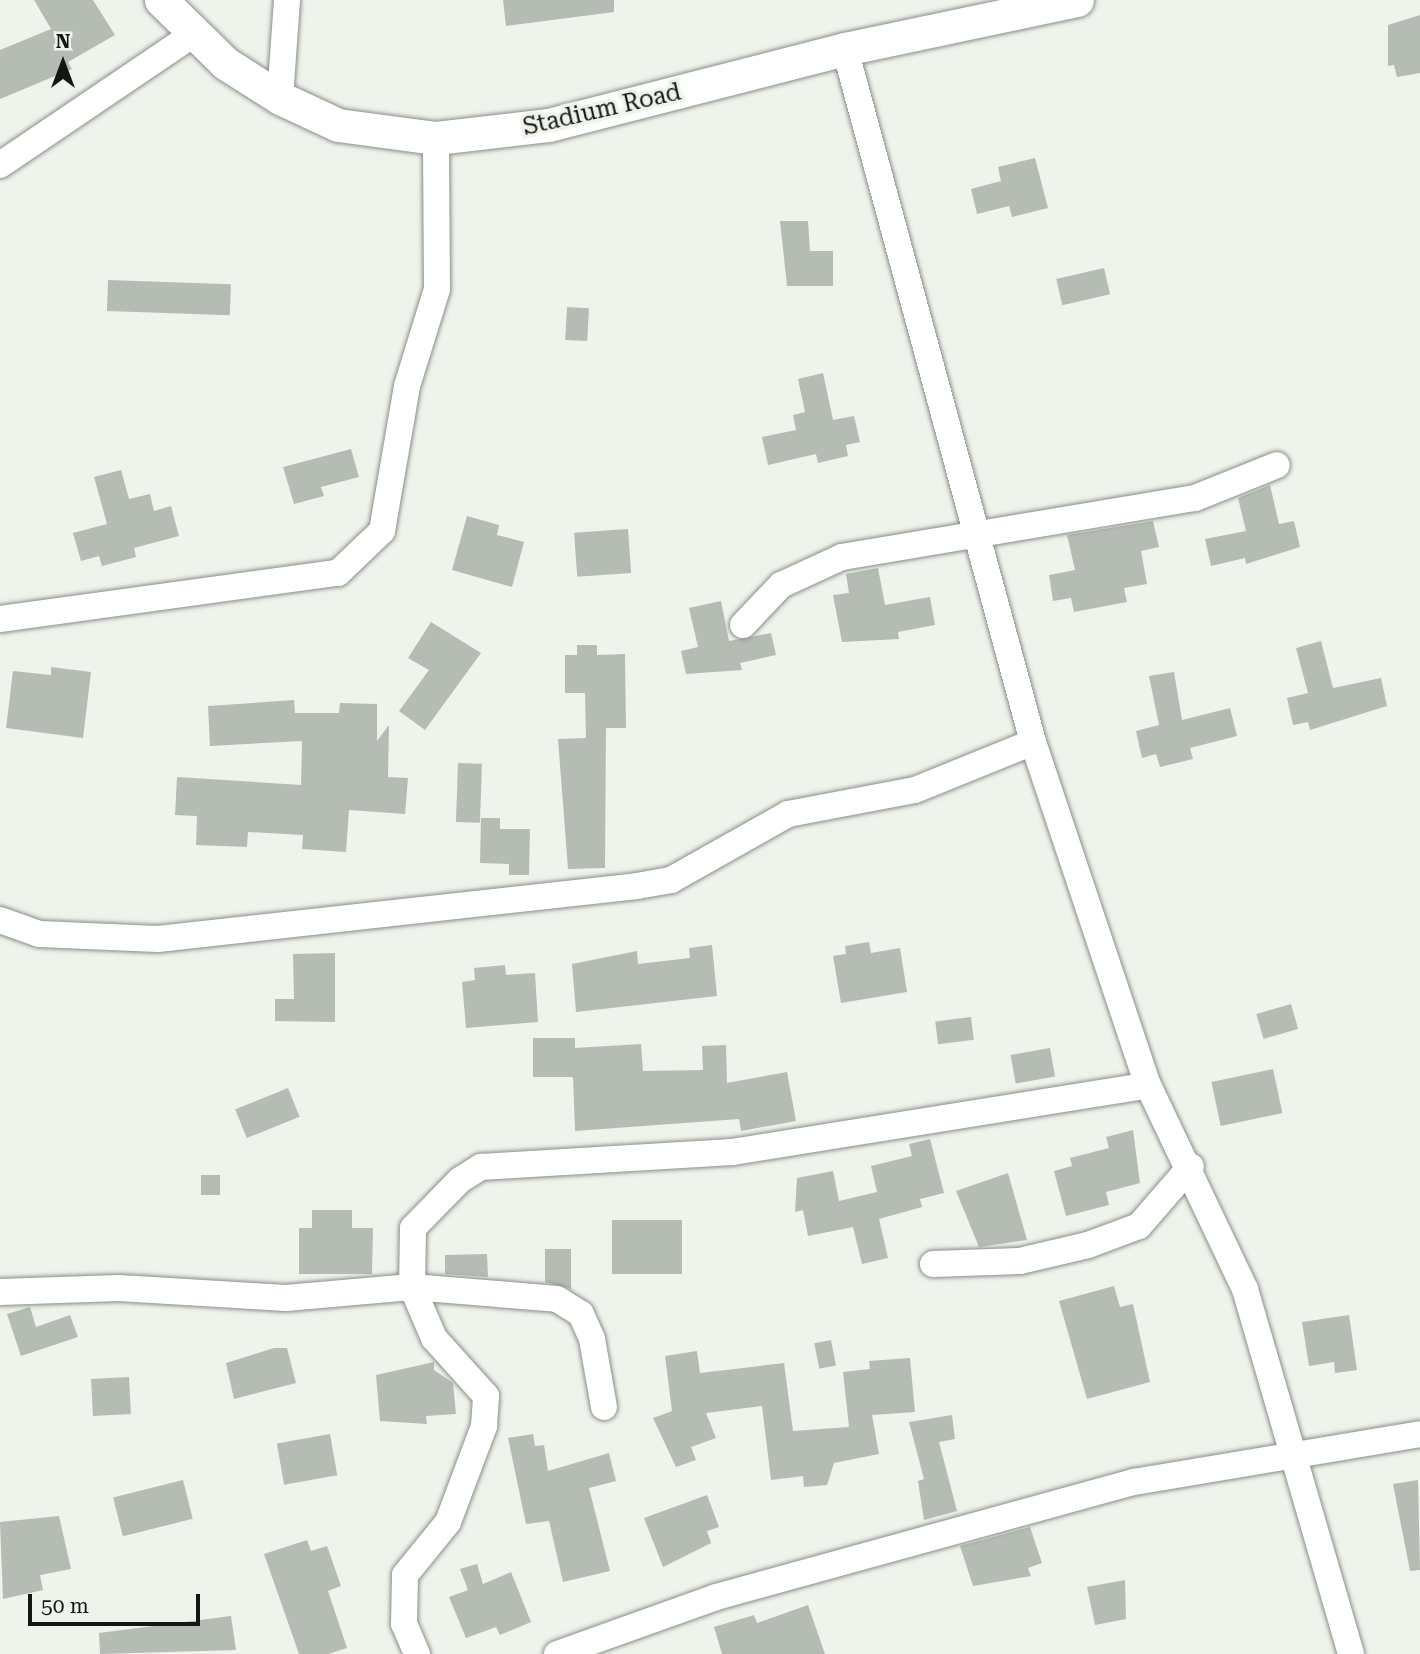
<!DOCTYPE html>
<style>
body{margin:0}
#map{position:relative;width:1420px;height:1654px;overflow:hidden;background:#eef4ec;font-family:"Roboto Serif",serif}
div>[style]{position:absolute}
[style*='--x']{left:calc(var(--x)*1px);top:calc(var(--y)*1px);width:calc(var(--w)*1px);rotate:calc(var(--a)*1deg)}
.building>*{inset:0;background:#b5bcb4;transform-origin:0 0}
.roads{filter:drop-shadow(0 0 2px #898f88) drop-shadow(0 0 2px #898f88)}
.minor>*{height:26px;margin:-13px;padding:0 13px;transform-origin:13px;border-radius:13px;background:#fff}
.major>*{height:33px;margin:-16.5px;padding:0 16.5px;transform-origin:16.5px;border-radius:16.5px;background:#fff}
span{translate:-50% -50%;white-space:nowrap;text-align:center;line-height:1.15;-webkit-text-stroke:7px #eef4ec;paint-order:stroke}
.street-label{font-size:24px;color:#141613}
.north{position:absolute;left:28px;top:28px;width:70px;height:70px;-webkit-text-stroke:5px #eef4ec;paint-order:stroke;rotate:0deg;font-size:19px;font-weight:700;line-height:28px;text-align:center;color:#141613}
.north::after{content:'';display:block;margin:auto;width:24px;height:32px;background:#141613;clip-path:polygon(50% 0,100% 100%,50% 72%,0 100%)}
.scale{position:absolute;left:28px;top:1594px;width:172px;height:32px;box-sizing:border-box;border:4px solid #141613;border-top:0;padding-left:9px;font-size:21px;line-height:24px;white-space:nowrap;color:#141613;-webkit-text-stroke:5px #eef4ec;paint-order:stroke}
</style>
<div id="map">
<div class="building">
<i style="clip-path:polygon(34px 0,93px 0,115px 35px,68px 62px,72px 69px,0 99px,0 50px,51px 29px)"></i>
<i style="clip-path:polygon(503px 0,614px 0,614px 12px,506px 26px)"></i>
<i style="clip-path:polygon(1420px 15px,1420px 73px,1397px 77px,1394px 65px,1388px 66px,1388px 25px)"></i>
<i style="clip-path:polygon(1035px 158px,1048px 208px,1012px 217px,1009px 206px,977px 214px,971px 189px,1001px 181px,998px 167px)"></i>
<i style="clip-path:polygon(780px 221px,808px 221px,810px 251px,833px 251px,833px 286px,787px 286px)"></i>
<i style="left:1104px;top:268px;width:27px;height:49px;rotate:77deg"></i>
<i style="left:108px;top:280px;width:123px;height:31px;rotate:2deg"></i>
<i style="left:567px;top:307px;width:22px;height:33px;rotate:3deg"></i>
<i style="clip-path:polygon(823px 373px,833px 420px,854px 416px,860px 442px,846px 445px,848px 456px,818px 463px,816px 454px,768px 465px,762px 437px,796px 430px,793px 415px,805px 412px,798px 379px)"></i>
<i style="clip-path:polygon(351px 449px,359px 477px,321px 487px,324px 496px,294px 504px,283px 467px)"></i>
<i style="clip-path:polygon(121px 470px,129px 499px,150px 494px,154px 511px,171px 506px,179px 536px,134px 548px,136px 557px,102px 566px,99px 556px,81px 561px,73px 533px,107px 524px,94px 477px)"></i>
<i style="clip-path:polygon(1270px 485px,1279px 524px,1294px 521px,1300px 547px,1246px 564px,1245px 558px,1211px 566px,1205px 539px,1246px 531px,1238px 498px)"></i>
<i style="clip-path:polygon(467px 516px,499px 525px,497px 535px,524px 542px,512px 587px,452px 570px)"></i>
<i style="clip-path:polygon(1153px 521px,1159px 547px,1141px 551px,1147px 584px,1124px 588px,1127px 602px,1074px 612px,1071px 598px,1053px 601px,1049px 575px,1075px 570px,1067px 535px)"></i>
<i style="left:628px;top:529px;width:44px;height:54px;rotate:86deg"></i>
<i style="clip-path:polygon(878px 568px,885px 605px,930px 597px,935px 625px,898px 632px,899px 639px,842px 642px,833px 595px,849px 593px,846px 574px)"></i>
<i style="clip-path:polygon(721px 601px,729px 641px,771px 633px,776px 655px,740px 663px,742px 670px,686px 674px,681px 651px,698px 647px,689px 608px)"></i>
<i style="clip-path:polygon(431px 622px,481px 653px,425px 730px,399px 711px,429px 670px,408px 658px)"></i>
<i style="clip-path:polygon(1321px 641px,1333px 688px,1381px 678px,1387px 706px,1310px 730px,1308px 722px,1293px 725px,1287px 698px,1308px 693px,1296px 648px)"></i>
<i style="clip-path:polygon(577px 645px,597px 645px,597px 655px,625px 654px,626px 728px,606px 728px,605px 868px,568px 869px,558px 739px,586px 738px,585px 693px,565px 693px,565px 655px,577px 655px)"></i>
<i style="clip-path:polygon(51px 667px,91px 672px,83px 738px,6px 728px,13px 671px,51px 675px)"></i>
<i style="clip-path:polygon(1174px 672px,1182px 720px,1230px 708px,1237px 736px,1190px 748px,1193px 759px,1160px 767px,1156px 754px,1142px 758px,1136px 731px,1159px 725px,1149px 676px)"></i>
<i style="clip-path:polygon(294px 700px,295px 713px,339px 713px,340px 703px,377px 704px,377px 741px,389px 725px,388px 777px,408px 778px,405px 814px,349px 810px,346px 852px,302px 849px,303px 835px,248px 832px,247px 847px,196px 845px,197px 816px,175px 815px,177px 777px,301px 785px,302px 741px,210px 746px,208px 706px)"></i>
<i style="left:458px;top:763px;width:24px;height:59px;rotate:2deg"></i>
<i style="clip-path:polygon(481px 818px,500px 818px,500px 829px,530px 829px,529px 875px,509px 875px,509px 864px,480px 863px)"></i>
<i style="clip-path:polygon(869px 942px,871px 953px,900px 948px,907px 992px,841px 1003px,833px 956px,846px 954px,845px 946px)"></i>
<i style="clip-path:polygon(712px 945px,717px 996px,576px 1012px,572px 964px,637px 951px,638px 964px,690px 958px,689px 948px)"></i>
<i style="clip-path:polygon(335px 953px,335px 1022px,275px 1021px,275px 999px,294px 999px,293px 954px)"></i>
<i style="clip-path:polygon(505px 965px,506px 975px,535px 973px,538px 1022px,466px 1028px,462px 982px,475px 980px,474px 968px)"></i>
<i style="left:1291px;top:1004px;width:26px;height:36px;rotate:74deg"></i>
<i style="left:971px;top:1017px;width:23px;height:36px;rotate:83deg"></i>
<i style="clip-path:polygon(533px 1038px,575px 1038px,575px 1048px,641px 1044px,643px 1071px,703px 1070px,702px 1046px,726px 1045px,727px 1083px,787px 1072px,796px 1121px,741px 1131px,739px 1119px,575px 1131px,573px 1077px,533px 1077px)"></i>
<i style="left:1050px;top:1048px;width:29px;height:40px;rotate:80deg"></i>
<i style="left:1273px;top:1069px;width:45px;height:63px;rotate:78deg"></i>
<i style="left:288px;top:1088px;width:31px;height:57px;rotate:68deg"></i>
<i style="clip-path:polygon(1133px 1130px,1140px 1183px,1106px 1192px,1109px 1205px,1066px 1216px,1054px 1171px,1072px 1166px,1070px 1158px,1109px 1148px,1106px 1137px)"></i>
<i style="clip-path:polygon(930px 1139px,944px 1193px,920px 1199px,922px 1207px,879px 1219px,888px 1258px,862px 1264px,853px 1227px,808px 1236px,803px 1210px,795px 1212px,797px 1178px,833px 1171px,839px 1201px,877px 1192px,871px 1166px,912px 1156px,909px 1144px)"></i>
<i style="clip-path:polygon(1008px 1173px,1027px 1240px,979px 1247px,956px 1191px)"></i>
<i style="left:220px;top:1175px;width:20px;height:19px;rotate:90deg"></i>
<i style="clip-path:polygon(312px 1210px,352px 1210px,352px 1228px,373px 1228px,372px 1274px,299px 1274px,299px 1228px,312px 1228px)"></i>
<i style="left:682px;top:1220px;width:54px;height:70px;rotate:90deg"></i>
<i style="clip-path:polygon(545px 1249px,571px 1249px,571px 1289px,545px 1282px)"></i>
<i style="clip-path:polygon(487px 1254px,488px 1277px,445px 1274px,445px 1255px)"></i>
<i style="clip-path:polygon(1114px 1286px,1120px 1307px,1133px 1304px,1150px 1382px,1087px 1399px,1059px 1301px)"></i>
<i style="clip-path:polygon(30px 1307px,36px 1327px,70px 1315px,78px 1337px,21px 1356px,7px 1314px)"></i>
<i style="clip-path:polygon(1349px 1315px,1357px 1370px,1335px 1373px,1334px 1362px,1309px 1366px,1302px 1322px)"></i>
<i style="left:831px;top:1340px;width:26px;height:17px;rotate:79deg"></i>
<i style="clip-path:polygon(274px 1348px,287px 1348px,296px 1383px,234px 1399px,226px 1363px)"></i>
<i style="clip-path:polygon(697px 1351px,700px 1373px,784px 1363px,793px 1431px,849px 1427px,843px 1372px,870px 1369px,869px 1361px,910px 1358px,915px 1412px,872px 1415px,879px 1454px,834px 1463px,827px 1485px,804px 1487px,803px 1476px,771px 1480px,762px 1406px,706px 1413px,716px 1438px,691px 1447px,696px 1460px,676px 1467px,653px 1418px,672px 1411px,665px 1356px)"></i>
<i style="clip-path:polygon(434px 1362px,434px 1370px,453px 1383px,456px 1414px,426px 1416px,427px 1424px,380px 1421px,376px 1375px)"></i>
<i style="left:129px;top:1377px;width:37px;height:38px;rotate:87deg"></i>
<i style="clip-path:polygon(952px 1415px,955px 1439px,939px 1442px,957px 1511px,924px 1520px,918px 1481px,924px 1479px,909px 1422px)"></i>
<i style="left:330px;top:1434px;width:42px;height:54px;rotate:80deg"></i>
<i style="clip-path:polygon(533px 1434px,535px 1446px,544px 1445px,548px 1471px,609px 1453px,616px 1481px,589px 1488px,610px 1571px,563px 1582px,549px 1521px,526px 1524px,508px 1438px)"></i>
<i style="left:183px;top:1480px;width:40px;height:72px;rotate:76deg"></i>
<i style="clip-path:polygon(1418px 1480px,1420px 1570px,1410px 1571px,1393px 1484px)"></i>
<i style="clip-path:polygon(707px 1495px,719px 1527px,707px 1531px,711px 1543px,663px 1567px,644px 1518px)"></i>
<i style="clip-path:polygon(59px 1516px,71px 1569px,40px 1575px,43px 1590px,3px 1599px,0 1522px)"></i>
<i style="clip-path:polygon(1030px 1527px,1042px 1563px,1028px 1568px,1031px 1576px,973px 1586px,960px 1546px)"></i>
<i style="clip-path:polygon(307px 1540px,311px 1551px,327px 1546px,341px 1586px,328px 1591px,347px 1648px,328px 1654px,299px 1654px,264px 1554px)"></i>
<i style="clip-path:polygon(477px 1564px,483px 1584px,511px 1572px,531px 1622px,500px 1635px,496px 1627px,466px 1638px,449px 1597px,468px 1590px,460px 1569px)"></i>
<i style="clip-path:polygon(1125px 1580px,1126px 1619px,1095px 1625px,1087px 1587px)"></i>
<i style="clip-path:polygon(808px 1605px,825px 1654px,722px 1654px,714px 1627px,754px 1615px,757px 1623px)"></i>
<i style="clip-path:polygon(231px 1616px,236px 1650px,100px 1654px,99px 1633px)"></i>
</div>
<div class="roads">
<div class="minor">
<i style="--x:845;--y:49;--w:718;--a:74.82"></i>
<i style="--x:1033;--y:742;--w:362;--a:71.5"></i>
<i style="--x:1148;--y:1085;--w:226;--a:64.6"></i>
<i style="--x:1245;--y:1289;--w:380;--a:73.8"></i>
<i style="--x:280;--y:98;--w:98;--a:-85.9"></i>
<i style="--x:0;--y:165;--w:232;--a:-34.1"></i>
<i style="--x:0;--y:619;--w:341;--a:-7.8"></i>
<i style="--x:338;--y:573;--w:61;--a:-43.7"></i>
<i style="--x:382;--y:531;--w:147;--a:-80.2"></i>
<i style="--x:407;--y:386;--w:102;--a:-72.8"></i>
<i style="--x:437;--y:289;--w:151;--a:-90.4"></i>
<i style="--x:743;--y:625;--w:55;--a:-46.5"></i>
<i style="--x:781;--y:585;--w:67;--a:-24.7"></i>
<i style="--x:842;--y:557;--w:358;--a:-9.5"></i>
<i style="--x:1195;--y:498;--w:88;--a:-21.9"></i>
<i style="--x:0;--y:920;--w:41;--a:19.7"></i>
<i style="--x:39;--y:934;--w:119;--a:2.4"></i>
<i style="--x:158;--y:939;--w:482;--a:-6.3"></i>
<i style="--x:637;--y:886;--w:35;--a:-10"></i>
<i style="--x:671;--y:880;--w:134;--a:-29.4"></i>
<i style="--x:788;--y:814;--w:129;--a:-10.7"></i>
<i style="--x:915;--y:790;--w:127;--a:-22.1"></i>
<i style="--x:933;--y:1264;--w:87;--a:-2"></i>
<i style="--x:1020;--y:1261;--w:70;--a:-13.2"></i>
<i style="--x:1088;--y:1245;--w:54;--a:-20.4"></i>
<i style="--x:1139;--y:1226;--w:79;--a:-49.1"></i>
<i style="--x:0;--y:1292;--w:119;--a:-1.9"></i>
<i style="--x:119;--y:1288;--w:167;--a:3.4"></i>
<i style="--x:286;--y:1298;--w:126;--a:-5"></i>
<i style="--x:412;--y:1287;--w:145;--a:4.7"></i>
<i style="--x:557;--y:1299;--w:28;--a:32"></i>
<i style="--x:581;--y:1314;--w:27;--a:66"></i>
<i style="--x:592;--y:1339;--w:69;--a:80"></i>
<i style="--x:417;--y:1654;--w:33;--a:-113"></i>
<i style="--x:404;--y:1624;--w:49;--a:-88.8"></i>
<i style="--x:405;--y:1575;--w:68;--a:-50.9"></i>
<i style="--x:448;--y:1522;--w:103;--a:-69.4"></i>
<i style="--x:484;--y:1426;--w:30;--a:-86"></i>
<i style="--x:486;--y:1396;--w:78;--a:-131.9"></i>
<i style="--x:434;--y:1338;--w:56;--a:-113.3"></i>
<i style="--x:412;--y:1287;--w:59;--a:-89"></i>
<i style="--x:413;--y:1228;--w:67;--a:-45.6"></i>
<i style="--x:460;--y:1180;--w:25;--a:-32"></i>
<i style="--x:481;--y:1167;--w:251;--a:-3.4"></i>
<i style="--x:732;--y:1152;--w:421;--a:-9.1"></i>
<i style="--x:557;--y:1654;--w:169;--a:-19.7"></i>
<i style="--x:716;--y:1597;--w:434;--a:-15.4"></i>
<i style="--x:1134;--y:1482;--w:290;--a:-9.5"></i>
</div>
<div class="major">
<i style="--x:161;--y:0;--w:90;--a:44.5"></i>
<i style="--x:225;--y:63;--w:65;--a:32.5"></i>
<i style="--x:280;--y:98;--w:64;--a:25"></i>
<i style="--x:338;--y:125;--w:99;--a:7.6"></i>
<i style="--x:436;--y:138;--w:114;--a:-6.6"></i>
<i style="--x:549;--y:125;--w:306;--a:-14.4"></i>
<i style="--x:845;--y:49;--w:237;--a:-11.9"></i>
</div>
</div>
<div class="street-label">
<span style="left:602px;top:110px;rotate:-13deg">Stadium Road</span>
</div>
<div class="north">N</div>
<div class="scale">50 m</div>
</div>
